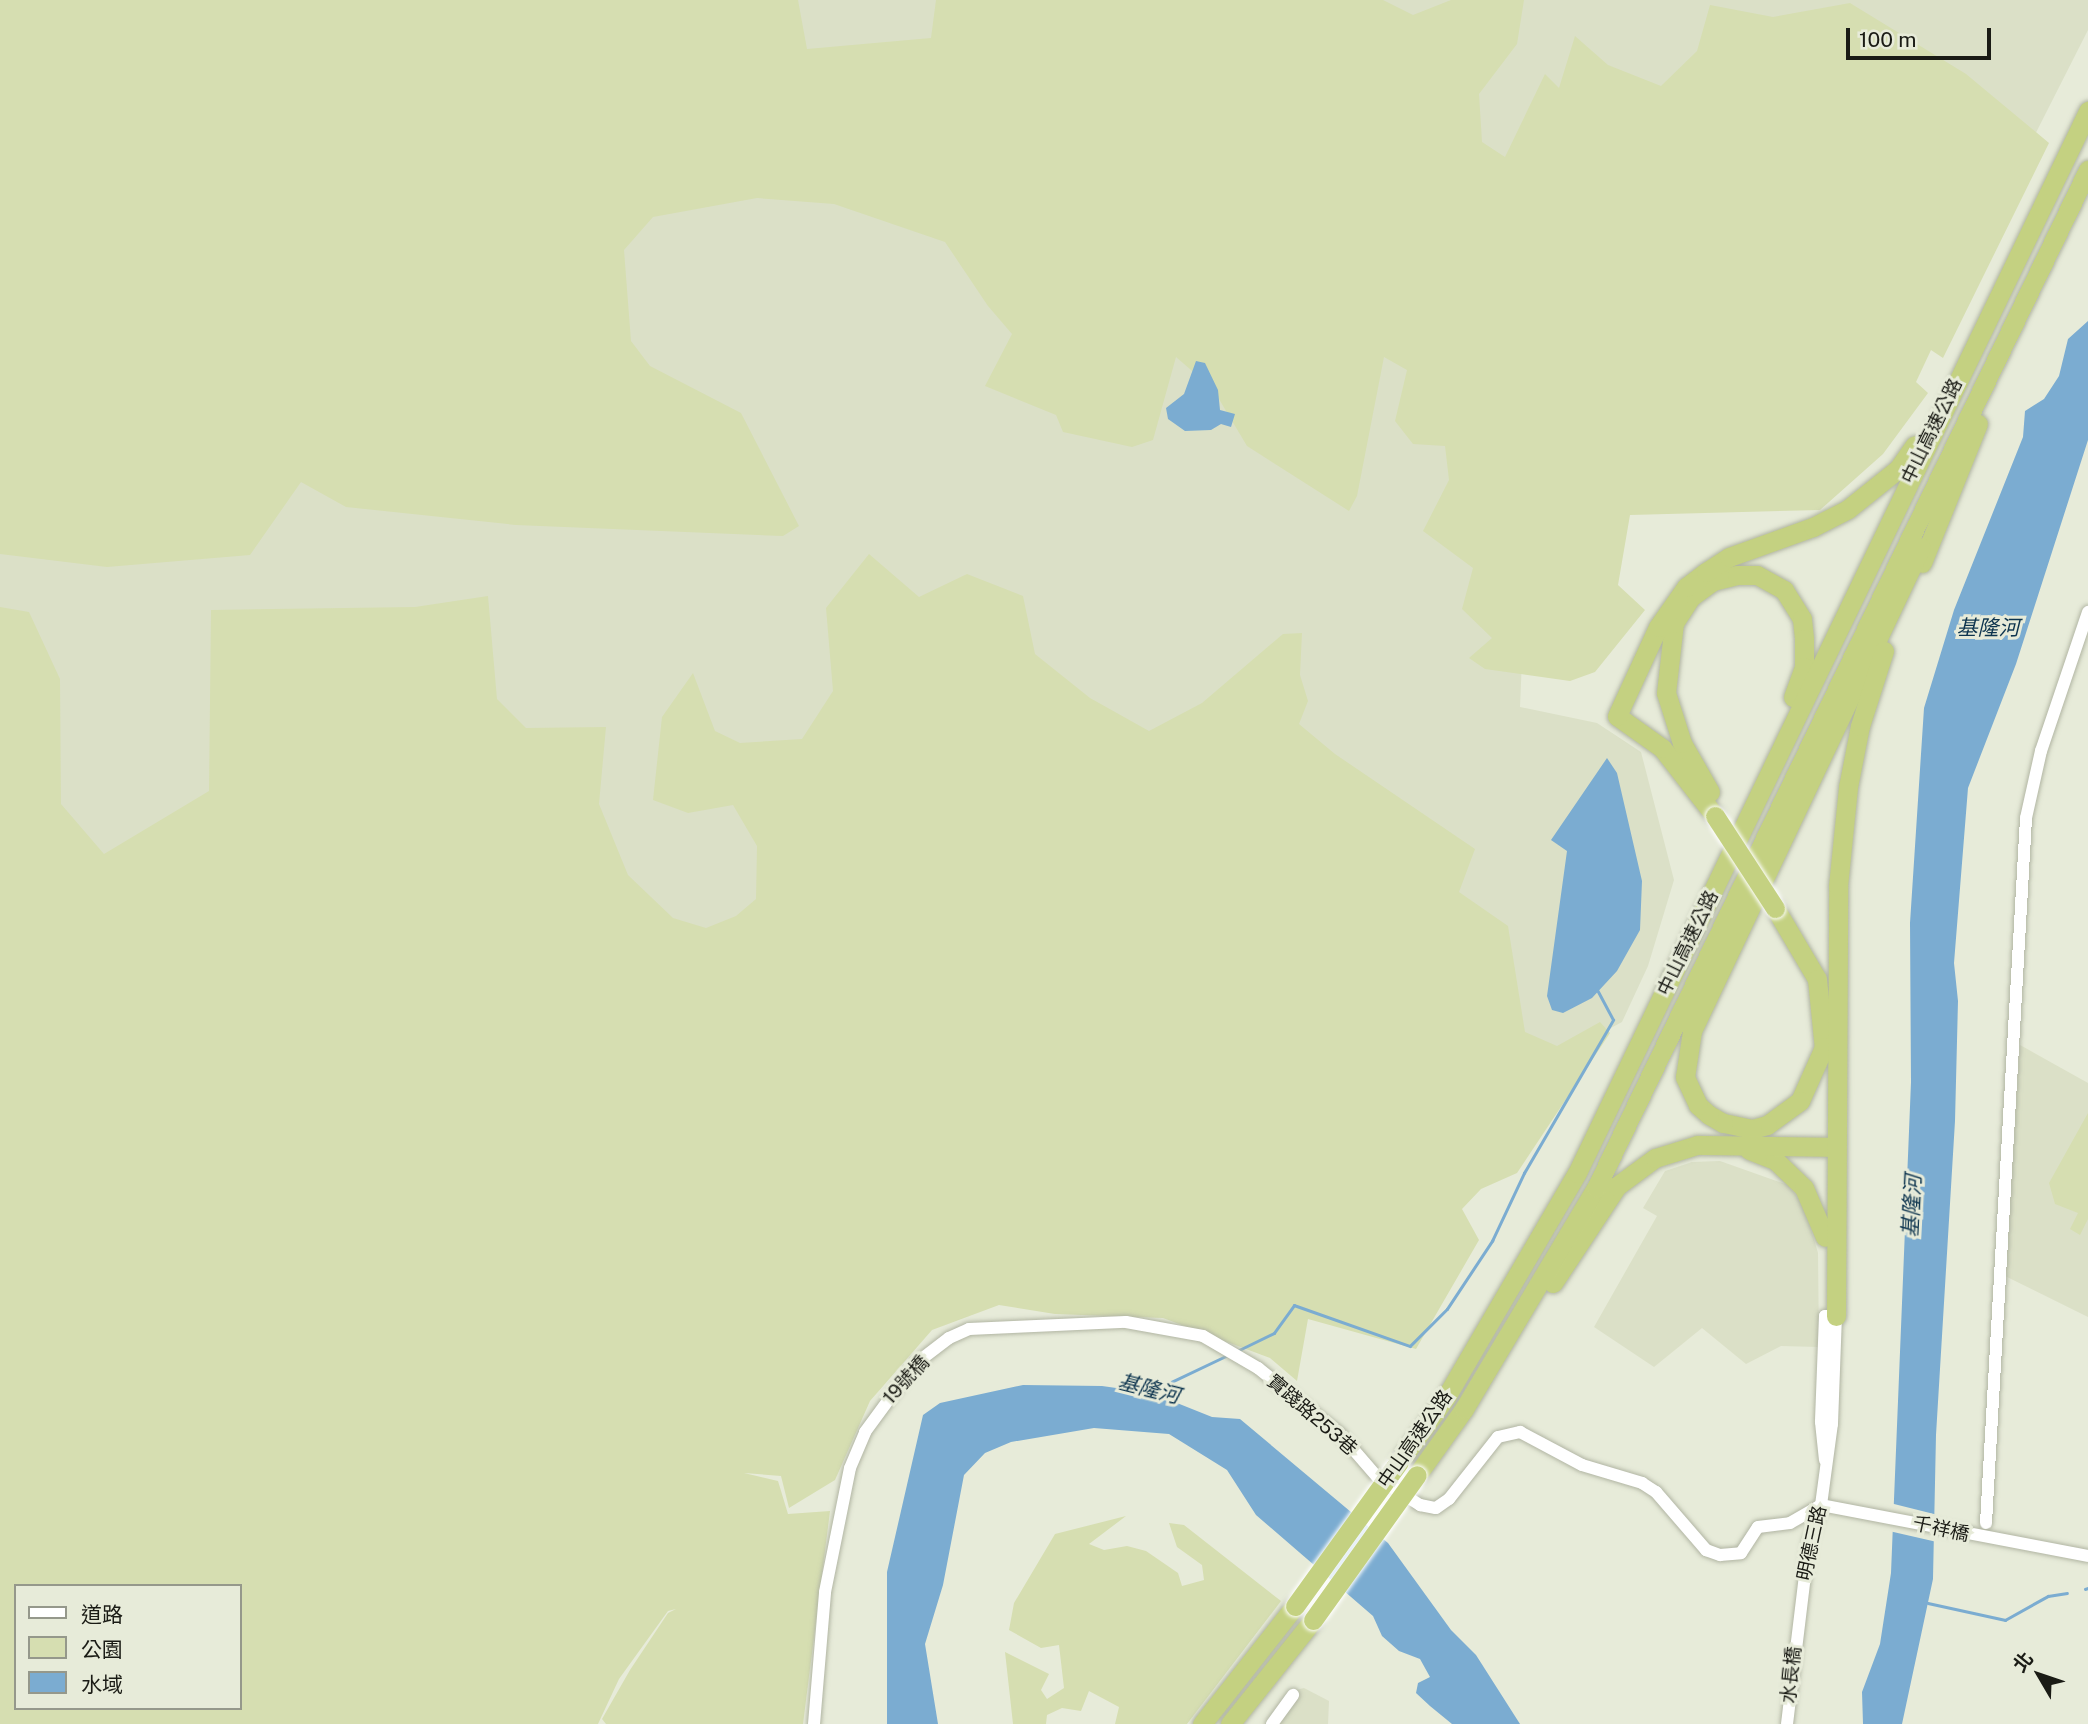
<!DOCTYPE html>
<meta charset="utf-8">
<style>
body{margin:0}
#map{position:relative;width:2088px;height:1724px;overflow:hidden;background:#e7ebd9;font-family:"Public Sans","Noto Sans TC",sans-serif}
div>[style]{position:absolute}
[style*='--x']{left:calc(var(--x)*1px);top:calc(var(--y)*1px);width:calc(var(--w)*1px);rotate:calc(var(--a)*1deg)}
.built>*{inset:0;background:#dbe0c7}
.green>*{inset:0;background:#d6deb1}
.water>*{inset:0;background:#7bacd1}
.pier>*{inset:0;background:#e7ebd9}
.stream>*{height:2.5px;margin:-1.25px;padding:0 1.25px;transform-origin:1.25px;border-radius:1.25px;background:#7bacd1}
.roads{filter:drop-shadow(0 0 2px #b1b5a3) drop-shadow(0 0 2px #b1b5a3)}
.minor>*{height:12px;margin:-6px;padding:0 6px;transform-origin:6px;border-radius:6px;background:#fff}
.highway>*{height:19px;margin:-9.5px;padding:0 9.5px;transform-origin:9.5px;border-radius:9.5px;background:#c4d181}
.bridges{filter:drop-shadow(0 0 2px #fff) drop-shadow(0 0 2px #fff)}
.highway-bridge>*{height:19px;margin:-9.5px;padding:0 9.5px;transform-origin:9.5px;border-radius:9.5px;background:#c4d181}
span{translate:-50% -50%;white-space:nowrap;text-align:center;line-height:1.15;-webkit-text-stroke:6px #e7ebd9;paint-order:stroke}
.street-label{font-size:19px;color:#1a1b15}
.water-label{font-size:21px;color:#0d344e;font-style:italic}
.legend{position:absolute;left:14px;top:1584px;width:228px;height:126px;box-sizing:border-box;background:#e7ebd9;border:2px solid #95988b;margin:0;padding:9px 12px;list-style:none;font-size:21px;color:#1a1b15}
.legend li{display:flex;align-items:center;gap:14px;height:35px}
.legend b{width:35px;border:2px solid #95988b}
.north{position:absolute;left:2004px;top:1640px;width:70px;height:70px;-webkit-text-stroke:5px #e7ebd9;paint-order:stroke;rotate:309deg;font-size:19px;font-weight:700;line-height:28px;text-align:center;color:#1a1b15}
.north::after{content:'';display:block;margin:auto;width:24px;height:32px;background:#1a1b15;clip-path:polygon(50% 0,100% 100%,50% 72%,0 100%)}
.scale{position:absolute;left:1846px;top:28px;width:145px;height:32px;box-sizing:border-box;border:4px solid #1a1b15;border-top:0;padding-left:9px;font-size:21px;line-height:24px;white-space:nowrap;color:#1a1b15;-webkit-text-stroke:5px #e7ebd9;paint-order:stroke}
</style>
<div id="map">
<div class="built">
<i style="clip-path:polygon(620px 0,2088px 0,2088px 30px,2010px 184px,1527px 538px,1520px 707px,1597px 723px,1641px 752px,1674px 880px,1648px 966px,1622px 1022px,1408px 1137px,664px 985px,0 930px,0 465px)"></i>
<i style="clip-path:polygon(2020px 1045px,2088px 1083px,2088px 1317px,2005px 1276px)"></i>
<i style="clip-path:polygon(1720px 1161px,1788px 1185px,1804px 1206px,1818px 1253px,1819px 1347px,1781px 1346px,1746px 1364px,1702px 1328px,1654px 1367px,1594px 1327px,1657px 1216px,1643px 1208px,1665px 1171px,1692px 1162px)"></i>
<i style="clip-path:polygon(1304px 1688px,1329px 1701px,1328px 1724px,1268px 1724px,1289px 1692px)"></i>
</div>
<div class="green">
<i style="clip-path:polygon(0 0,798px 0,807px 49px,931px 38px,936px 0,1383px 0,1413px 15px,1451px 0,1524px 0,1517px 44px,1479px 94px,1482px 142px,1505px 157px,1545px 74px,1559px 88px,1575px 36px,1608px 65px,1661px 86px,1697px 51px,1710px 5px,1773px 17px,1850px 3px,1966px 74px,2049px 143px,1943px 358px,1931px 350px,1916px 382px,1928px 393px,1883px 454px,1820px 510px,1630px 515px,1618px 585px,1645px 610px,1595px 672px,1570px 681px,1485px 669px,1469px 658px,1492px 638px,1462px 609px,1473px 568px,1423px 531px,1449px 480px,1445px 446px,1413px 444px,1395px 421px,1407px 370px,1384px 357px,1357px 496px,1349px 511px,1247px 446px,1213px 389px,1176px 357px,1153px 440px,1132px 447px,1063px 432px,1056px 415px,985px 386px,1012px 334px,988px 306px,945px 242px,834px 204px,757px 198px,653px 217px,624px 250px,631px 341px,650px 366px,741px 413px,799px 526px,783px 536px,516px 525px,346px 507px,301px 482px,250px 555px,107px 567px,0 554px)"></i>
<i style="clip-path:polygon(evenodd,869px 554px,919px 597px,967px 574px,1023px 596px,1035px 654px,1090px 698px,1149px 731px,1202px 703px,1283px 634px,1302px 633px,1300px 675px,1308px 701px,1299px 724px,1335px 754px,1475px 849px,1459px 892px,1508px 926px,1525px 1032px,1557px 1046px,1600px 1022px,1610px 1033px,1517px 1173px,1481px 1189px,1462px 1209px,1479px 1240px,1416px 1349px,1308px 1319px,1297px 1381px,1270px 1358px,1163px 1318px,1055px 1314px,999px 1305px,932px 1330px,870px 1401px,835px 1480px,789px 1508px,781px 1476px,744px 1473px,778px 1481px,788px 1514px,830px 1511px,803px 1724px,606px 1724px,602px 1719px,630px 1670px,668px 1613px,676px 1609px,668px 1611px,619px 1679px,598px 1724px,0 1724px,0 607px,29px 612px,60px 679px,61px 804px,104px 854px,209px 791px,211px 610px,415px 607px,488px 596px,497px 699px,526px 728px,606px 727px,599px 804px,628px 875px,673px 918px,706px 928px,736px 916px,756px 899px,757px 846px,733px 805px,688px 813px,653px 800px,662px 717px,693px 673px,715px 731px,740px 743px,802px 739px,833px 691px,826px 608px,869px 554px,16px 1586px,240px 1586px,240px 1708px,16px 1708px,16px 1586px)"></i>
<i style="clip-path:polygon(2088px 1113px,2088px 1219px,2080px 1235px,2070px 1229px,2078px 1213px,2055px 1204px,2049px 1183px)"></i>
<i style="clip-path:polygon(1126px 1516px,1089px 1544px,1104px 1550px,1127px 1546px,1146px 1551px,1178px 1573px,1182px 1586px,1204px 1580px,1202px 1565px,1177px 1547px,1169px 1523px,1184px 1525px,1281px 1601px,1187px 1724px,1115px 1724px,1119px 1707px,1089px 1691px,1081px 1711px,1062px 1708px,1047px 1715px,1046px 1724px,1013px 1724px,1005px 1652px,1049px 1674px,1041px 1690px,1047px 1699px,1064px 1688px,1059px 1645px,1041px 1648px,1009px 1630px,1014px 1603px,1055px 1534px)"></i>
</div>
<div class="water">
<i style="clip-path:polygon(2088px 321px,2088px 440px,2016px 664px,1968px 788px,1954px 963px,1958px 1001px,1955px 1121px,1936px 1435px,1933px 1579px,1902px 1724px,1863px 1724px,1862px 1692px,1880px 1644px,1891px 1573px,1911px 1082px,1910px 923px,1924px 708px,1954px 610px,2023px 437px,2025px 411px,2044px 399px,2059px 376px,2068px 339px)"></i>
<i style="clip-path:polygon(1196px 361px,1205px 363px,1218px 390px,1220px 410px,1235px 414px,1231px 427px,1221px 424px,1211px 430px,1185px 431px,1168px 419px,1166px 408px,1184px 394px)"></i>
<i style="clip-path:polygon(1607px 758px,1617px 773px,1642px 881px,1640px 930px,1617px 971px,1592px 998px,1563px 1013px,1552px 1010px,1547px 996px,1567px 851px,1551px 840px)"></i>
<i style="clip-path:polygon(1023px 1385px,1102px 1386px,1152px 1393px,1212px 1417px,1240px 1419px,1388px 1543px,1451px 1630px,1476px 1655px,1520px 1724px,1452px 1724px,1430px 1706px,1416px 1693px,1418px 1683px,1430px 1677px,1420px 1659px,1399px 1651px,1382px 1636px,1373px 1616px,1256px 1515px,1227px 1470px,1169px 1434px,1094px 1428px,1011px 1442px,985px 1453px,964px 1475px,943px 1585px,925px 1644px,938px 1724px,887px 1724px,887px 1572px,923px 1415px,940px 1403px)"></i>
</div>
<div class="pier">
<i style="clip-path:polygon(1890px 1503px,1938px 1515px,1937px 1542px,1889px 1531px)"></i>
</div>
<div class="stream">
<i style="--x:1237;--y:1351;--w:41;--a:-25.9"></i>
<i style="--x:1274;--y:1333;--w:34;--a:-54"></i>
<i style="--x:1294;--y:1305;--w:123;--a:19.5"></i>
<i style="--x:1410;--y:1346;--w:52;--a:-45"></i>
<i style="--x:1447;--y:1309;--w:82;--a:-56.5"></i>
<i style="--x:1492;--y:1241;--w:75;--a:-64.8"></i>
<i style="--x:1524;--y:1173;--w:177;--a:-59.8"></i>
<i style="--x:1613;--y:1020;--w:32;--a:-118"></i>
<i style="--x:1155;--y:1395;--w:12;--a:-48"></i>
<i style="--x:1163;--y:1386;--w:72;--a:-25.5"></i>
<i style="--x:2085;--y:1589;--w:3;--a:-18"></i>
<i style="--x:1928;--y:1603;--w:79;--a:12.4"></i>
<i style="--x:2005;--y:1620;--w:49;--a:-29.2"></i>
<i style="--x:2048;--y:1596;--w:19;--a:-9"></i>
</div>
<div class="roads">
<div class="minor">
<i style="--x:1821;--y:1505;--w:272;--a:10.8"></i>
<i style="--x:1986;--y:1523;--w:706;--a:-86.75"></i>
<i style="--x:2026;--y:818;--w:69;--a:-77.4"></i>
<i style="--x:2041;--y:751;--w:147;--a:-71.3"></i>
<i style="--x:814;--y:1724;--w:132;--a:-85.2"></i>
<i style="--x:825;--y:1592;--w:126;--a:-78.6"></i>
<i style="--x:850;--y:1468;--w:39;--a:-67"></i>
<i style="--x:865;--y:1432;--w:84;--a:-53.7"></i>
<i style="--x:915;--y:1364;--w:43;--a:-37.4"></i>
<i style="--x:949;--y:1338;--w:22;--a:-24"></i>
<i style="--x:969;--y:1329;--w:157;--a:-2.6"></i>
<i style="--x:1126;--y:1322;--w:78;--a:10.3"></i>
<i style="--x:1203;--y:1336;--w:64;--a:30.2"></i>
<i style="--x:1258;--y:1368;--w:105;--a:38.8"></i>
<i style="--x:1340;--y:1434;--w:60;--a:49.1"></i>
<i style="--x:1379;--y:1479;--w:49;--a:32.4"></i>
<i style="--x:1420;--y:1505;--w:16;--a:11"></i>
<i style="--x:1436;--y:1508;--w:16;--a:-35"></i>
<i style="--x:1449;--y:1499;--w:79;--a:-51.7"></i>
<i style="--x:1498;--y:1437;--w:23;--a:-13"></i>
<i style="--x:1520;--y:1432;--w:70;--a:28"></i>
<i style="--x:1582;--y:1465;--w:63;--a:16.7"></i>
<i style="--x:1642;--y:1483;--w:17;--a:33"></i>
<i style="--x:1656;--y:1492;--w:77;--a:49.2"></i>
<i style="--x:1706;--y:1550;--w:15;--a:20"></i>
<i style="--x:1720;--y:1555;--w:21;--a:-5"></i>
<i style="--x:1741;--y:1553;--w:31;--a:-57"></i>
<i style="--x:1758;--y:1527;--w:32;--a:-7"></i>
<i style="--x:1790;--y:1523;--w:36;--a:-30"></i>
<i style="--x:1272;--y:1724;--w:36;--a:-54"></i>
<i style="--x:1787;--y:1724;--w:182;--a:-83.1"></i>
<i style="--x:1809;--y:1543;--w:40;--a:-72"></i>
<i style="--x:1821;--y:1505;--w:82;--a:-82.3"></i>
<i style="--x:1832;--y:1424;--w:108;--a:-87.9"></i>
<i style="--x:1836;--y:1316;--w:11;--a:180"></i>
<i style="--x:1825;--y:1316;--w:106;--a:92.2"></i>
<i style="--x:1821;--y:1422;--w:38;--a:84"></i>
</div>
<div class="highway">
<i style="--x:1922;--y:563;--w:150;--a:-68.1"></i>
<i style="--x:1710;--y:792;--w:56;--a:-119.7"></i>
<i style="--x:1682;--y:743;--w:52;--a:-107.7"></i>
<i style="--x:1666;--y:693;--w:70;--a:-83.5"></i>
<i style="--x:1674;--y:623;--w:31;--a:-57"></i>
<i style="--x:1691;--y:597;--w:27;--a:-36"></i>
<i style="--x:1713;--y:581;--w:25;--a:-14"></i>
<i style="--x:1737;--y:575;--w:20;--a:0"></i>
<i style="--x:1757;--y:575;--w:31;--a:29"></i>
<i style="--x:1784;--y:590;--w:34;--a:58"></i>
<i style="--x:1802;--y:619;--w:20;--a:84"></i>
<i style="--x:1804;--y:639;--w:28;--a:90"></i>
<i style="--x:1804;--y:667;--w:32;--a:110"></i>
<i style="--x:1715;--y:816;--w:86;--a:-127.9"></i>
<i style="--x:1662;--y:748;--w:55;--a:-144.6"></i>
<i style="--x:1617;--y:716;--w:98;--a:-65.3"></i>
<i style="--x:1658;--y:627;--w:49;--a:-55"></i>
<i style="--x:1686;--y:587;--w:25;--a:-37"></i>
<i style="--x:1706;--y:572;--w:27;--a:-33"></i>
<i style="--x:1729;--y:557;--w:89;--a:-19.7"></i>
<i style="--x:1813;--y:527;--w:39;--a:-27"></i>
<i style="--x:1848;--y:509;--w:64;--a:-38.7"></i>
<i style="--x:1898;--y:469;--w:29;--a:-55"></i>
<i style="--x:1775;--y:908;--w:82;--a:59.4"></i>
<i style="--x:1817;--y:979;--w:70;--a:84.3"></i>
<i style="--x:1824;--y:1047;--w:59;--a:114"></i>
<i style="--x:1800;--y:1101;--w:41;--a:144"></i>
<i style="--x:1767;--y:1125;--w:16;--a:165"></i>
<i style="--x:1752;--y:1129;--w:30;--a:-168"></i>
<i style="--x:1723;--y:1123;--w:16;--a:-150"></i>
<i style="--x:1709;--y:1115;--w:15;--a:-138"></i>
<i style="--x:1698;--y:1105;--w:31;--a:-115"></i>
<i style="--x:1685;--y:1077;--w:47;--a:-81.3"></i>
<i style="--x:1692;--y:1031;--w:535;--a:-64.68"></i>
<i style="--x:1749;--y:1150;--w:28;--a:21"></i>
<i style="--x:1775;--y:1160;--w:40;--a:44"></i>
<i style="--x:1804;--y:1188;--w:53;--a:66.8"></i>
<i style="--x:1553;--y:1283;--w:116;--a:-56.6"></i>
<i style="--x:1617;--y:1186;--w:47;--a:-36.4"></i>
<i style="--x:1655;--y:1158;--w:44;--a:-17.2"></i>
<i style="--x:1697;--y:1145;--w:137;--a:0.8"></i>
<i style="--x:1836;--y:1316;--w:430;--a:-89.7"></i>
<i style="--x:1838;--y:886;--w:100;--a:-84.2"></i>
<i style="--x:1848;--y:787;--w:62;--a:-78.9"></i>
<i style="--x:1860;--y:726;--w:79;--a:-72.3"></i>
<i style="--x:1399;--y:1462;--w:80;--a:-54.1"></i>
<i style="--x:1446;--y:1397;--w:259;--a:-59.7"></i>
<i style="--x:1577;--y:1173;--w:1179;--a:-64.3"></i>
<i style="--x:1417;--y:1475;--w:81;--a:-54.5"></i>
<i style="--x:1464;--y:1409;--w:257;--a:-59.2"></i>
<i style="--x:1596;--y:1188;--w:1131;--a:-64.21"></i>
<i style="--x:1202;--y:1724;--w:150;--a:-51.8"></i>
<i style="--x:1230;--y:1724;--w:133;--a:-51.4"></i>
</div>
</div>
<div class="bridges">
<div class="highway-bridge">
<i style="--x:1715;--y:816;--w:110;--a:56.9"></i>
<i style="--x:1295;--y:1606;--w:178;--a:-54.2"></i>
<i style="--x:1313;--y:1620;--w:178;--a:-54.4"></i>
</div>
</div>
<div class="street-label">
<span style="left:1932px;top:431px;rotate:-64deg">中山高速公路</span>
<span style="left:1688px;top:943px;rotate:-64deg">中山高速公路</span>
<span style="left:906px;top:1380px;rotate:-48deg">19號橋</span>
<span style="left:1312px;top:1415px;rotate:41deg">實踐路253巷</span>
<span style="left:1415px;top:1439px;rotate:-55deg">中山高速公路</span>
<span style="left:1941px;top:1529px;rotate:12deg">千祥橋</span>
<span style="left:1812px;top:1543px;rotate:-78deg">明德三路</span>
<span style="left:1791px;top:1675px;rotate:-84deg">水長橋</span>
</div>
<div class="water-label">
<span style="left:1988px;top:628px">基隆河</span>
<span style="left:1912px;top:1206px;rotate:-87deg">基隆河</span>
<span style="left:1149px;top:1389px;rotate:14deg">基隆河</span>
</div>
<ul class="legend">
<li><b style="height:9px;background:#fff"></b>道路</li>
<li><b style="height:19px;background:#d6deb1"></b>公園</li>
<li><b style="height:19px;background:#7bacd1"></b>水域</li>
</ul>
<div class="north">北</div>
<div class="scale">100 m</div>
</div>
